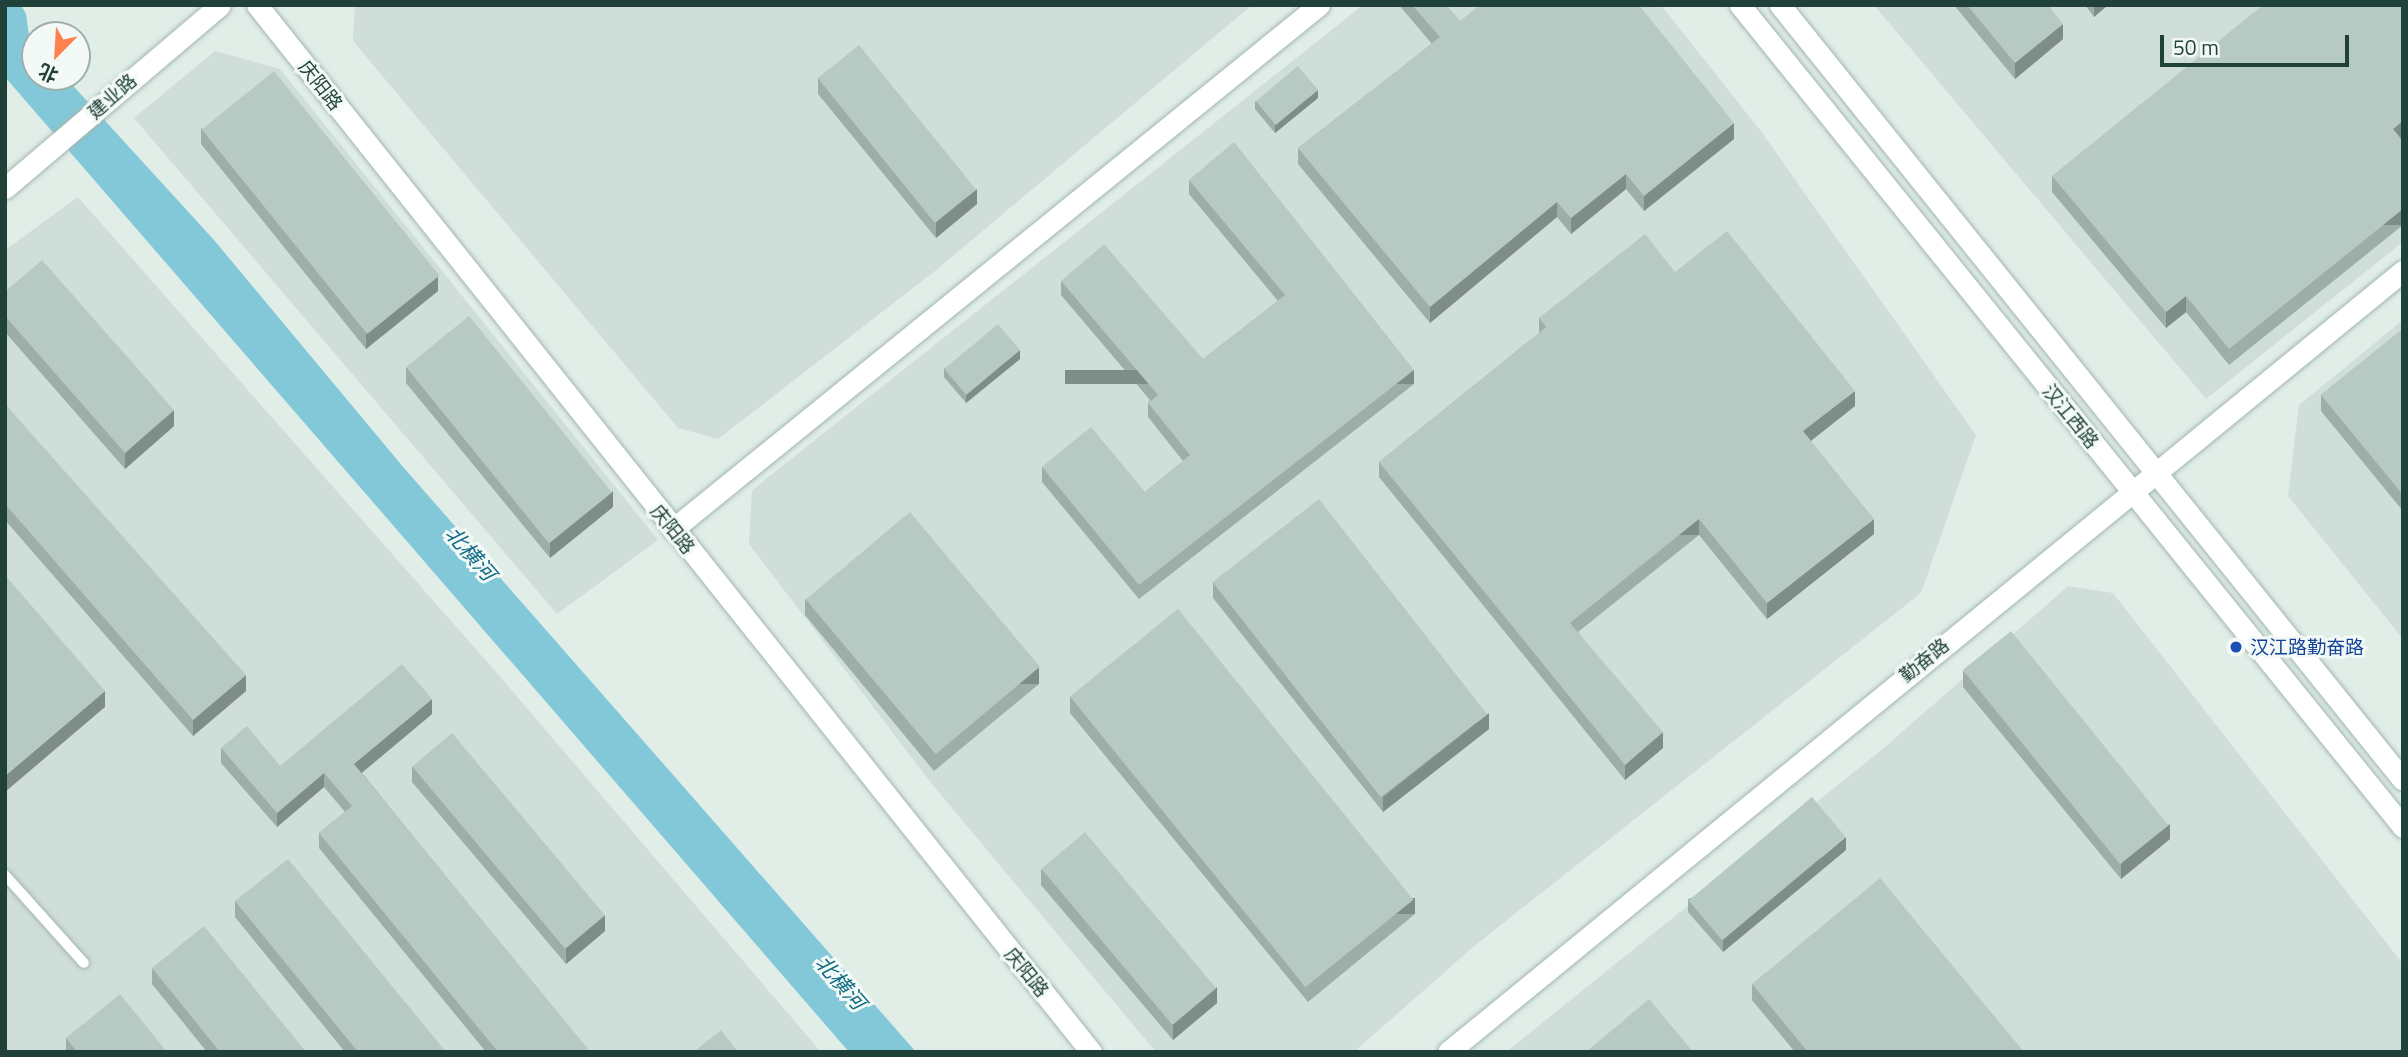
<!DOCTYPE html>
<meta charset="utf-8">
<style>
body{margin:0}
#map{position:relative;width:2408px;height:1057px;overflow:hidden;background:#e1eee8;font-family:"Titillium Web","Noto Sans SC",sans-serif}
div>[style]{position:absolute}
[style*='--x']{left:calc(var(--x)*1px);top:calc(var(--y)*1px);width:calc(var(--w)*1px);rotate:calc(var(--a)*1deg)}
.built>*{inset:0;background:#cfded8}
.water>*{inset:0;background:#82c8d9}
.roads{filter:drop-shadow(0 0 2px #a3b7b0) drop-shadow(0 0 2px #a3b7b0)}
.service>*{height:10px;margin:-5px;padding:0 5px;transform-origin:5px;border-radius:5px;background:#fff}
.minor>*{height:21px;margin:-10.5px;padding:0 10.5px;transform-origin:10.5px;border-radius:10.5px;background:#fff}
.tertiary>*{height:21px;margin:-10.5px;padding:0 10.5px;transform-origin:10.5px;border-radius:10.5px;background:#fff}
.secondary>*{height:21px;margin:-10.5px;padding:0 10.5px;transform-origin:10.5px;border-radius:10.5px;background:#fff}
.wall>*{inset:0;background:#9dada7}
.shaded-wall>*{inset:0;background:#7f8d88;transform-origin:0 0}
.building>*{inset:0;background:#b6c9c2;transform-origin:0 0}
.dots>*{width:19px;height:19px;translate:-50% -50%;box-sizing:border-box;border:4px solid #f2f9f6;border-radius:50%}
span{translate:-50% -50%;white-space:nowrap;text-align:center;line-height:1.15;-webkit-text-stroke:6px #f2f9f6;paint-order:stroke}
.street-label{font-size:19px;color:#1f4139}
.transit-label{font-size:19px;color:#164399}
.left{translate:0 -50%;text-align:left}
.water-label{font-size:21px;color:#116c84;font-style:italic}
.frame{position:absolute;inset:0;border:7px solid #1f4139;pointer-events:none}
.north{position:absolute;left:21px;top:21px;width:70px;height:70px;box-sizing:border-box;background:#f2f9f6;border:2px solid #9eafaa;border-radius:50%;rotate:204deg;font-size:19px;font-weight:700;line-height:28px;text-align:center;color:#1f4139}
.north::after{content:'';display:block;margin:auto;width:24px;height:32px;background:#ff814e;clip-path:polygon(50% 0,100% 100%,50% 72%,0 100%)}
.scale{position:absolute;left:2160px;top:35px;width:189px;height:32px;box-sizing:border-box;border:4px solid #1f4139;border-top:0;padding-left:9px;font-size:21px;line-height:24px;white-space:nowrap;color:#1f4139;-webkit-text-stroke:5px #f2f9f6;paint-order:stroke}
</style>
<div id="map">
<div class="built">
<i style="clip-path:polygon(355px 5px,1252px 5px,935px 271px,718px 439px,678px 428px,353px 41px)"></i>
<i style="clip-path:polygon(1363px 5px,1661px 5px,1760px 130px,1976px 435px,1921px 593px,1473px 947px,1354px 1052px,1156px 1052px,931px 783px,749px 544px,752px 490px)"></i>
<i style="clip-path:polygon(1874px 5px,2403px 5px,2403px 242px,2206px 399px)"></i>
<i style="clip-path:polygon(215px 51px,280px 69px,658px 540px,557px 614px,134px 118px)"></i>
<i style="clip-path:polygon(78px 197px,496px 672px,821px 1052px,5px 1052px,5px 250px)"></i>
<i style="clip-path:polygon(2403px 320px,2403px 639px,2288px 496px,2299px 405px)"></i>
<i style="clip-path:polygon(2068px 586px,2113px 593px,2403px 964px,2403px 1052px,1506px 1052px,1885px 747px)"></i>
</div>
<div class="water">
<i style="clip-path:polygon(5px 5px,21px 5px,26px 14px,35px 77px,66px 78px,214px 240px,404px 468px,916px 1052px,849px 1052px,5px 77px)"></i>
</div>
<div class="roads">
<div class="service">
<i style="--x:5;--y:875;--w:118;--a:48.1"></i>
</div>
<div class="minor">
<i style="--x:257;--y:5;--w:1339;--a:51.46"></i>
<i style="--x:673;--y:529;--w:832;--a:-39.05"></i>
</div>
<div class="tertiary">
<i style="--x:5;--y:188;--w:282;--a:-40.4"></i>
<i style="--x:1448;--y:1052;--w:1234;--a:-39.28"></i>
</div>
<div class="secondary">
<i style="--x:1740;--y:5;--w:1056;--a:51.11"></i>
<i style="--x:1780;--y:5;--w:994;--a:51.21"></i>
</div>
</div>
<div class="wall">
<i style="clip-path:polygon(1399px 5px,1446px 5px,1460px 21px,1734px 139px,1644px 211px,1626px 189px,1571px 234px,1557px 217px,1430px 323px,1298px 164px,1298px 148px,1432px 44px)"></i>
<i style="clip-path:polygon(1954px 5px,2048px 5px,2063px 39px,2015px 79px)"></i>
<i style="clip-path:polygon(2085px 5px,2108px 5px,2094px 17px)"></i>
<i style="clip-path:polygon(2403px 5px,2403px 137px,2401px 138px,2403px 141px,2403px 225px,2229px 365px,2186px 312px,2166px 328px,2052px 192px,2052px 176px)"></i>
<i style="clip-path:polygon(818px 78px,977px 204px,936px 238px,818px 94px)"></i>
<i style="clip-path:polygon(1318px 98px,1275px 133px,1255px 109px,1255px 101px)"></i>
<i style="clip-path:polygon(201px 128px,438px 291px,366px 349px,201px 144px)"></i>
<i style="clip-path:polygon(1189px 180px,1414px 384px,1139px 599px,1042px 482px,1042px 467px,1145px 492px,1183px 461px,1148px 417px,1148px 403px,1150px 400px,1061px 295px,1061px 281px,1203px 359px,1278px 301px,1189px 194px)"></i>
<i style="clip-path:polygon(1675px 272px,1855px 406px,1811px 441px,1874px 534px,1767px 619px,1699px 535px,1578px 632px,1663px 748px,1625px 780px,1379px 477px,1379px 462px,1539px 333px,1539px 318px)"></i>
<i style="clip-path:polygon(5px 292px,174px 426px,125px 469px,5px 332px)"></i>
<i style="clip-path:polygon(2403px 329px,2403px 511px,2321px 411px,2321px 395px)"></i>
<i style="clip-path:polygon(1020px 359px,966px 403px,944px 377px,944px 368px)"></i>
<i style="clip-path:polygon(406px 367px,613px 507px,550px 558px,406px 383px)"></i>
<i style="clip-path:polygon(5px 404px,246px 691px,193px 736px,5px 520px)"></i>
<i style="clip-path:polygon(1213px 582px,1489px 729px,1383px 812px,1213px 598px)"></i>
<i style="clip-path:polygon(805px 599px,1039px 684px,934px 771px,805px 615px)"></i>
<i style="clip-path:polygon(1963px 671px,2170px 839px,2121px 879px,1963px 687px)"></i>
<i style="clip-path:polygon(1070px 697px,1415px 914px,1308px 1002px,1070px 713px)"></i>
<i style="clip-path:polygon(432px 714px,362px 773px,588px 1052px,486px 1052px,319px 848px,319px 833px,345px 812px,324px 787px,277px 827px,221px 763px,221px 748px,280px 766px)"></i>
<i style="clip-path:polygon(412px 766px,605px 931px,566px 964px,412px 782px)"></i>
<i style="clip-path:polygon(1846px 850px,1723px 952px,1688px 912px,1688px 899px)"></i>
<i style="clip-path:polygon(1041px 869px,1217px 1003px,1173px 1040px,1041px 885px)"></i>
<i style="clip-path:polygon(235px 901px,446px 1052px,345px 1052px,235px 917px)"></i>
<i style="clip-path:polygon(152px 968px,306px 1052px,207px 1052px,152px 984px)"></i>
<i style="clip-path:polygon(1752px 984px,2024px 1052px,1795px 1052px,1752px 1000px)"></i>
<i style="clip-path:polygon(66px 1038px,167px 1052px,66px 1052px)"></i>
</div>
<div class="shaded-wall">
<i style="clip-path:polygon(2094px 5px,2108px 5px,2094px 17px)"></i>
<i style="clip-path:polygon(2063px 24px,2063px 39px,2015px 79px,2015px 63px)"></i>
<i style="clip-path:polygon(1318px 90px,1318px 98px,1275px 133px,1275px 125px)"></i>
<i style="clip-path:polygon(2403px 121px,2403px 137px,2393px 145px,2393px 129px)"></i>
<i style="clip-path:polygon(1734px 123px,1734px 139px,1644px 211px,1644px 196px)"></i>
<i style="clip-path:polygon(1626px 174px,1626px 189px,1571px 234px,1571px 218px)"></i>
<i style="clip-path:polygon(977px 189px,977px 204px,936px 238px,936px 222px)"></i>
<i style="clip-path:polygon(1557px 202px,1557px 217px,1430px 323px,1430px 307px)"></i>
<i style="left:2403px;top:209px;width:16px;height:223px;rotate:90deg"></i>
<i style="clip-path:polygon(438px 276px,438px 291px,366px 349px,366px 333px)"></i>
<i style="clip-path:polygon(2186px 296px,2186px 312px,2166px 328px,2166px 312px)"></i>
<i style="clip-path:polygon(1020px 350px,1020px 359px,966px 403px,966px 394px)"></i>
<i style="left:1414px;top:370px;width:14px;height:349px;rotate:90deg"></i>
<i style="clip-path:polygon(1855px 391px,1855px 406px,1803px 447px,1803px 431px)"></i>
<i style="clip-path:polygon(174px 410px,174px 426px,125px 469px,125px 453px)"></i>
<i style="clip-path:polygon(613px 491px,613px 507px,550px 558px,550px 542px)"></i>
<i style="left:1699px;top:519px;width:16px;height:166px;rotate:90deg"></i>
<i style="clip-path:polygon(1874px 519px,1874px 534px,1767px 619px,1767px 603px)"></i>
<i style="left:1039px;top:668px;width:16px;height:136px;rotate:90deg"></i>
<i style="clip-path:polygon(246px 675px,246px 691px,193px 736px,193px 720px)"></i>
<i style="clip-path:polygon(105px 691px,105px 707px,5px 792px,5px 776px)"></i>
<i style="clip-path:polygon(432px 699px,432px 714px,354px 779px,354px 764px)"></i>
<i style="clip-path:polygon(1489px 713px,1489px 729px,1383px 812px,1383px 797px)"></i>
<i style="clip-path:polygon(1663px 732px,1663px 748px,1625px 780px,1625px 765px)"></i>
<i style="clip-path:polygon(324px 773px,324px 787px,277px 827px,277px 813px)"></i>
<i style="clip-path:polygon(2170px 824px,2170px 839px,2121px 879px,2121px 863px)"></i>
<i style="clip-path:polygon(1846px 837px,1846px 850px,1723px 952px,1723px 940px)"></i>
<i style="left:1415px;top:898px;width:16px;height:139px;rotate:90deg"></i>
<i style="clip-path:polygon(605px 915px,605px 931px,566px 964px,566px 948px)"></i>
<i style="clip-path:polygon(1217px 987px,1217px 1003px,1173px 1040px,1173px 1024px)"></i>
</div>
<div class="building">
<i style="clip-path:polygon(1412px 5px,1446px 5px,1460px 21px,1480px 5px,1639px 5px,1734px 123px,1644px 196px,1626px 174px,1571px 218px,1557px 202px,1430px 307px,1298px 148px,1440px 37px)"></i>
<i style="clip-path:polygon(1967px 5px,2048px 5px,2063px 24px,2015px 63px)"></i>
<i style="clip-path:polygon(2263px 5px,2403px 5px,2403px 121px,2393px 129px,2403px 141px,2403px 209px,2229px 349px,2186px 296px,2166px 312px,2052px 176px)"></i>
<i style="left:859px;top:45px;width:186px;height:53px;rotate:51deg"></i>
<i style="left:1298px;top:66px;width:31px;height:55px;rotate:50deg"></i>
<i style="left:274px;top:71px;width:263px;height:93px;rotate:51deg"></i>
<i style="clip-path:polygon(1234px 142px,1414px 370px,1139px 585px,1042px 467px,1091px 427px,1145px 492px,1190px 455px,1148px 403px,1158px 395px,1061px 281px,1104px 244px,1203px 359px,1285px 295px,1189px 180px)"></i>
<i style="clip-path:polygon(1727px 231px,1855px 391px,1803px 431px,1874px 519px,1767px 603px,1699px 519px,1570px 623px,1663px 732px,1625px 765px,1379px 462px,1546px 327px,1539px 318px,1645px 234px,1675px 272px)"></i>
<i style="clip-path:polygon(42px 260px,174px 410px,125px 453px,5px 316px,5px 292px)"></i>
<i style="left:469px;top:316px;width:227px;height:81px;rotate:51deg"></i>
<i style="left:998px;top:324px;width:34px;height:70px;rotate:50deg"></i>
<i style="clip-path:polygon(2403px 329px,2403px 495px,2321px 395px)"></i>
<i style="clip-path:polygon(5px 404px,246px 675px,193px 720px,5px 504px)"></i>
<i style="left:1319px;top:499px;width:273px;height:135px;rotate:52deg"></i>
<i style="left:910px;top:512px;width:202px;height:136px;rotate:50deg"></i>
<i style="clip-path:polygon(5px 575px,105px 691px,5px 776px)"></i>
<i style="left:1178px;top:609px;width:374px;height:139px;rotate:51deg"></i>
<i style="left:2011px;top:631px;width:250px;height:62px;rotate:51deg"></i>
<i style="clip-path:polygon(402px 664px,432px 699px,354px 764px,588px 1049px,585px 1052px,498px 1052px,319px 833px,352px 806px,324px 773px,277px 813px,221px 748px,247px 726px,280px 766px)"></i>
<i style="left:452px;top:733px;width:238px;height:52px;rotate:50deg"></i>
<i style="left:1812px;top:797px;width:52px;height:161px;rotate:50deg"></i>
<i style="left:1085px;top:832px;width:204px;height:57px;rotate:50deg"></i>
<i style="clip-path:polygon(288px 859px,446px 1052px,358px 1052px,235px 901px)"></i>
<i style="clip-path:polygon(1880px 878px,2024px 1052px,1808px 1052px,1752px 984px)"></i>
<i style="clip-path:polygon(204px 926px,306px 1052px,220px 1052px,152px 968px)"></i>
<i style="clip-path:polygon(120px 994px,167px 1052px,77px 1052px,66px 1038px)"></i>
<i style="clip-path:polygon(1649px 999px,1693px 1052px,1586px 1052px)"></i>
<i style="clip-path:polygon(721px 1030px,738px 1052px,694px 1052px)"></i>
</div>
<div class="dots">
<i style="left:2236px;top:647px;background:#1a4fb4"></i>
</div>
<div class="street-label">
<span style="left:321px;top:85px;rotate:52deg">庆阳路</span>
<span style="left:112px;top:96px;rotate:-41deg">建业路</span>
<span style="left:2071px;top:416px;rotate:51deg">汉江西路</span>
<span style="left:673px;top:529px;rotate:51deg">庆阳路</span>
<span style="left:1924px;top:660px;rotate:-39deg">勤奋路</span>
<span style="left:1027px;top:972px;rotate:51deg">庆阳路</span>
</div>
<div class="transit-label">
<span class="left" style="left:2250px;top:647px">汉江路勤奋路</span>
</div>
<div class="water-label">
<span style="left:471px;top:553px;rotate:49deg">北横河</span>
<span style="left:841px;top:982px;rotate:49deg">北横河</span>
</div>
<div class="frame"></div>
<div class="north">北</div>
<div class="scale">50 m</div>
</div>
